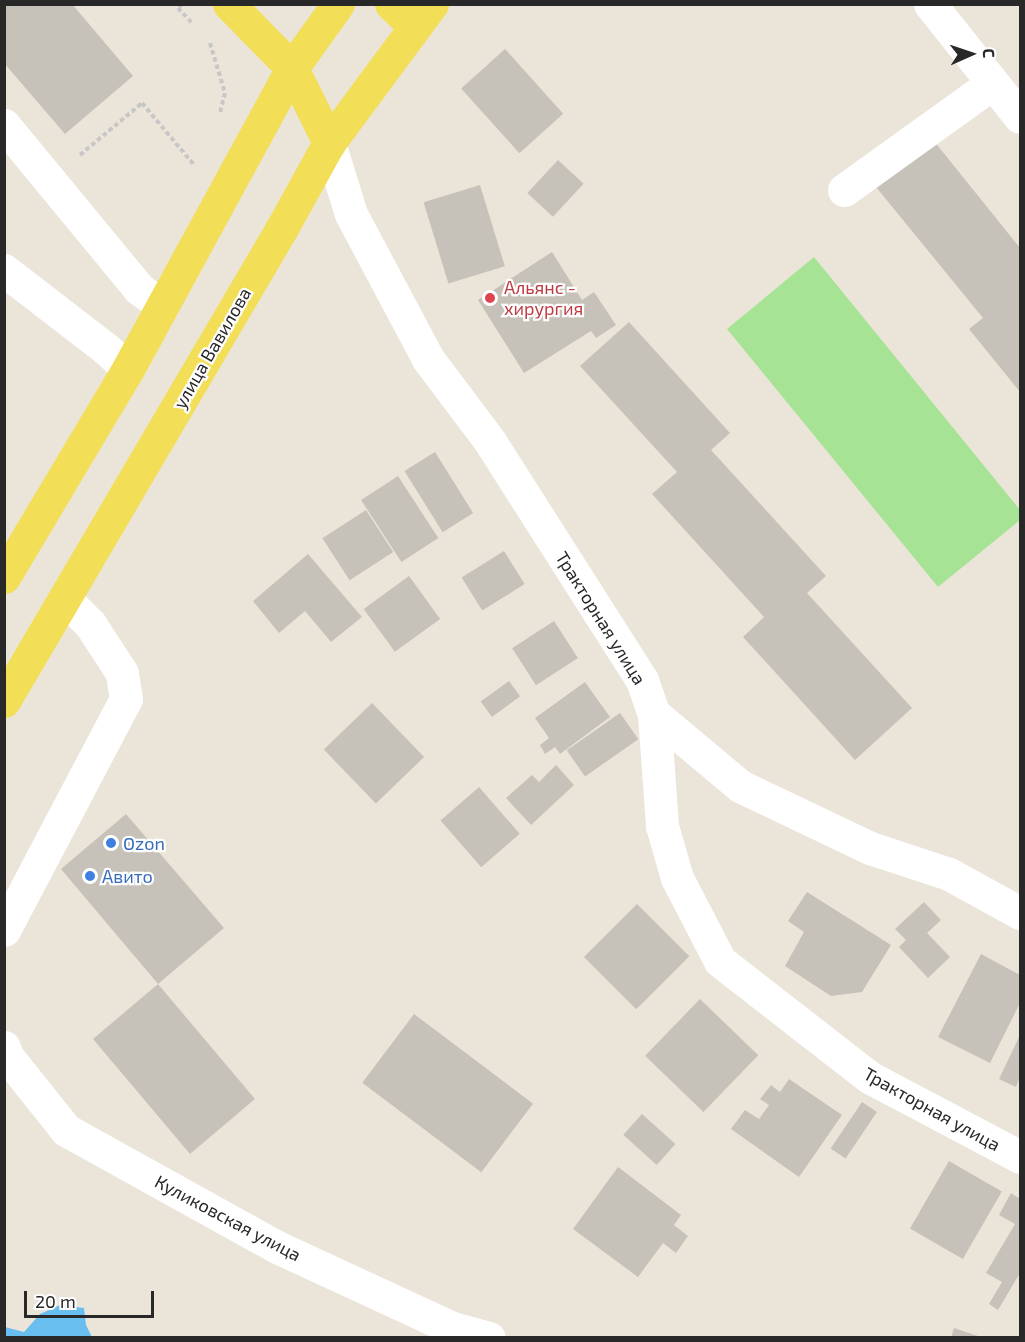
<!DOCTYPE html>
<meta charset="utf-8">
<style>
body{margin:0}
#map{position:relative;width:1025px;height:1342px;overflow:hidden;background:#ebe5d9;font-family:"Exo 2",sans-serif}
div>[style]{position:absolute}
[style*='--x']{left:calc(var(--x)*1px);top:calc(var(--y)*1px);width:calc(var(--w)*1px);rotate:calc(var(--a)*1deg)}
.green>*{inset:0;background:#a7e394}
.water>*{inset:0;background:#69bef0}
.building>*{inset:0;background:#c6c2b9;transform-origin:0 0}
.path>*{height:4px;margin-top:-2px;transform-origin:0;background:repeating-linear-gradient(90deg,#c7c7c7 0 4.5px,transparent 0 7.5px)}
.minor>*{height:33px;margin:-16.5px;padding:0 16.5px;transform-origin:16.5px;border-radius:16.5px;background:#fff}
.major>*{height:33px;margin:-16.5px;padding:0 16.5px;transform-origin:16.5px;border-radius:16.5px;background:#f2de57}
.dots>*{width:16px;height:16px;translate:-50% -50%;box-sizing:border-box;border:3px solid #fff;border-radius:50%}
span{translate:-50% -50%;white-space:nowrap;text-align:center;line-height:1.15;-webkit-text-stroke:4.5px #fff;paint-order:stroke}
.health-label{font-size:18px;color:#be3a42}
.left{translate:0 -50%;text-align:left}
.street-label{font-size:18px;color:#282828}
.shop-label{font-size:18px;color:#366cbe}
.frame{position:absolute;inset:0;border:6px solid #282828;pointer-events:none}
.north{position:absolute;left:941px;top:24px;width:60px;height:60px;-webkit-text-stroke:4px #fff;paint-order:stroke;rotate:87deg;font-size:16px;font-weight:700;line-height:24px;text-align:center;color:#282828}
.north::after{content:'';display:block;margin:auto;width:21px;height:27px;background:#282828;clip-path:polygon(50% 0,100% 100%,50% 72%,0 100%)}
.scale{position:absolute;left:24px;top:1291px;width:130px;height:27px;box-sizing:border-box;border:3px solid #282828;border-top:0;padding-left:8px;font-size:18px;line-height:21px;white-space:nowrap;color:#282828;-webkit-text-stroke:4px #fff;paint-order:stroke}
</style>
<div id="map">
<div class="green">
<i style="clip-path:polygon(814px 257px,1020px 510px,1020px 520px,938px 587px,727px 329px)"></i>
</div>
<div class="water">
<i style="clip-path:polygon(60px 1305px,84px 1308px,86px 1325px,92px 1337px,5px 1337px,5px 1327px,24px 1332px,40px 1314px)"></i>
</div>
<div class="building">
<i style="clip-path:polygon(4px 4px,72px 4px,133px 76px,65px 134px,4px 63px)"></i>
<i style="left:505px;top:49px;width:87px;height:59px;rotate:48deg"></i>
<i style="clip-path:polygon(934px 141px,1020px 248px,1020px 392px,969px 329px,983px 318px,876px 187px)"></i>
<i style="left:558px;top:160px;width:35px;height:45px;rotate:43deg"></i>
<i style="left:480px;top:185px;width:85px;height:59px;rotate:73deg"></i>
<i style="clip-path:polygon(552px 252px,582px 300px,594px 292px,616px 325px,596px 338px,591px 331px,524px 373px,478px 300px)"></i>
<i style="clip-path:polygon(629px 322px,730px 433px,711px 450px,826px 576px,807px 593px,912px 708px,855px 760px,743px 637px,764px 617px,652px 494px,677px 472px,580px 366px)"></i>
<i style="left:435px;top:452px;width:72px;height:36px;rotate:58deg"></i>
<i style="left:398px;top:476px;width:74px;height:44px;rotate:57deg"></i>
<i style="left:366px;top:510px;width:50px;height:52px;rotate:57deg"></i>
<i style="left:504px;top:551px;width:39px;height:50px;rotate:58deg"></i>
<i style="clip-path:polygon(308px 554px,362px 617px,331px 642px,305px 611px,279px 633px,253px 601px)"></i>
<i style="left:409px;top:576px;width:53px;height:56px;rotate:54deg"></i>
<i style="left:554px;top:621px;width:44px;height:50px;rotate:57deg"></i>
<i style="left:509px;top:681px;width:19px;height:35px;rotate:54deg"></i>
<i style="clip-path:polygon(585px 682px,610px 717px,560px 754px,555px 747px,545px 754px,540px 745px,549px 738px,535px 718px)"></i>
<i style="left:372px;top:703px;width:75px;height:67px;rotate:46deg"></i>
<i style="left:620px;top:713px;width:32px;height:65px;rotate:55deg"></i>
<i style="clip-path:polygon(556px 765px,574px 785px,531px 825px,506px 798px,532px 775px,539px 782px)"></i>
<i style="left:479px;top:787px;width:62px;height:51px;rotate:49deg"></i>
<i style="clip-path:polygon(126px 814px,224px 928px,158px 984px,255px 1099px,190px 1154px,93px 1039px,158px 984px,61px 869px)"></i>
<i style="clip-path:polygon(807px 892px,891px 945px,862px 992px,831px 996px,785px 966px,804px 932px,788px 921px)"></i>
<i style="clip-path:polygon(924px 902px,941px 920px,927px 933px,950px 957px,928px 978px,899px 947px,906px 940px,895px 929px)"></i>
<i style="left:637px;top:904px;width:74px;height:75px;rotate:45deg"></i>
<i style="clip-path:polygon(981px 954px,1020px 975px,1020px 1003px,990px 1063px,938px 1037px)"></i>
<i style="left:700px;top:999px;width:81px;height:79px;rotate:44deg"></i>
<i style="left:414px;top:1014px;width:149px;height:86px;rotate:37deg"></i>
<i style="clip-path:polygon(1020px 1035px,1020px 1077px,1016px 1087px,999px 1079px)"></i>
<i style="clip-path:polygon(789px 1079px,842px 1115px,799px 1177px,731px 1129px,745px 1110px,759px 1119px,769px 1105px,760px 1099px,771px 1085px,780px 1092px)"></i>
<i style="left:862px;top:1102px;width:18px;height:56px;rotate:34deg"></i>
<i style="left:642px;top:1114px;width:45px;height:28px;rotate:42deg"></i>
<i style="left:949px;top:1161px;width:61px;height:78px;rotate:30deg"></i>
<i style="clip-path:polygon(618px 1167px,681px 1215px,674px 1225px,688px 1236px,676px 1253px,663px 1243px,638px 1277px,573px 1229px)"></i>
<i style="clip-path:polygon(1011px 1193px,1020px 1199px,1020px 1273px,998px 1310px,989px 1304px,1002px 1282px,986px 1273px,1015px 1224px,999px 1215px)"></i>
<i style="clip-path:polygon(954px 1328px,981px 1337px,981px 1338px,951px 1338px)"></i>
</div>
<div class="path">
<i style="--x:182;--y:4;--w:6;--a:135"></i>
<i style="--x:178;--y:8;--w:22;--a:47"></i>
<i style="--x:210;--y:43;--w:52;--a:73.3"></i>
<i style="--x:225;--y:93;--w:21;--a:104"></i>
<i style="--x:80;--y:155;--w:81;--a:-40"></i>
<i style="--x:142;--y:103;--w:82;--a:49.9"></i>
</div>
<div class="minor">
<i style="--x:930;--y:4;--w:144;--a:51.5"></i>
<i style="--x:4;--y:125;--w:212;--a:50.5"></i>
<i style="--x:139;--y:289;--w:29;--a:35"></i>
<i style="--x:329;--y:143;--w:74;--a:72.8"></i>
<i style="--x:351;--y:214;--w:164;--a:62"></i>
<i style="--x:428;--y:359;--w:101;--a:53"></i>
<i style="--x:489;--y:440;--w:285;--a:57.5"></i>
<i style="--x:642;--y:680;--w:36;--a:71"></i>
<i style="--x:654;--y:714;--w:112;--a:85.9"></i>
<i style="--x:662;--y:826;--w:54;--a:73.9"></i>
<i style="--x:677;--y:878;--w:93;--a:62.6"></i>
<i style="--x:720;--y:961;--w:189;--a:37.9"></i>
<i style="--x:869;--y:1077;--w:171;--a:27.9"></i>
<i style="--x:844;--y:190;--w:183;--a:-35.7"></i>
<i style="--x:4;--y:270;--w:128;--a:37.7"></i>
<i style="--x:105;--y:348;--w:31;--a:42"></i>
<i style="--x:654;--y:714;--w:112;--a:39.9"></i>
<i style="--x:740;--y:786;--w:144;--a:25.5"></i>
<i style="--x:870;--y:848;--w:83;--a:18.2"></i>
<i style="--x:949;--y:874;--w:81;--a:28.8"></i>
<i style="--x:4;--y:930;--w:261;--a:-62.2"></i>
<i style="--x:126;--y:699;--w:26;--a:-99"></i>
<i style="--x:122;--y:673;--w:59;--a:-123.1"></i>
<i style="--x:90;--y:624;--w:34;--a:-135"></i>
<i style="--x:4;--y:1047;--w:9;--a:72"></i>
<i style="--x:7;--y:1056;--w:95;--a:51.4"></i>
<i style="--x:66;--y:1130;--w:241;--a:29"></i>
<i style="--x:277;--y:1247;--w:193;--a:24.8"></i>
<i style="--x:452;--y:1328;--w:38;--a:15"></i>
</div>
<div class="major">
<i style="--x:229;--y:4;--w:90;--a:45.5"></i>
<i style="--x:292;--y:68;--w:84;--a:63.7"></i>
<i style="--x:391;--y:4;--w:32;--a:44"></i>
<i style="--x:4;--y:577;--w:242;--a:-59.2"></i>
<i style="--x:128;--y:369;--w:343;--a:-61.4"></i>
<i style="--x:292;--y:68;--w:79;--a:-54.3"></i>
<i style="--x:4;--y:701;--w:549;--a:-59.56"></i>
<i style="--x:282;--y:228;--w:97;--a:-61.1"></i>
<i style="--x:329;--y:143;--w:173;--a:-53.5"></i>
</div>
<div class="dots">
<i style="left:490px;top:298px;background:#e0444e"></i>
<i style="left:111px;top:843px;background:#3f7fe0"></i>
<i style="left:90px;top:876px;background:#3f7fe0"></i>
</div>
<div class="health-label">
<span class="left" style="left:504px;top:298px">Альянс -<br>хирургия</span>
</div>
<div class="street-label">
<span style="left:212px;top:348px;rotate:-60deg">улица Вавилова</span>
<span style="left:601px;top:618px;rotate:58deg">Тракторная улица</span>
<span style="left:932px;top:1109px;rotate:29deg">Тракторная улица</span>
<span style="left:228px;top:1218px;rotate:28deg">Куликовская улица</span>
</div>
<div class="shop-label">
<span class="left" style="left:123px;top:843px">Ozon</span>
<span class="left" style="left:102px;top:876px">Авито</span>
</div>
<div class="frame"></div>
<div class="north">С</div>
<div class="scale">20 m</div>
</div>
